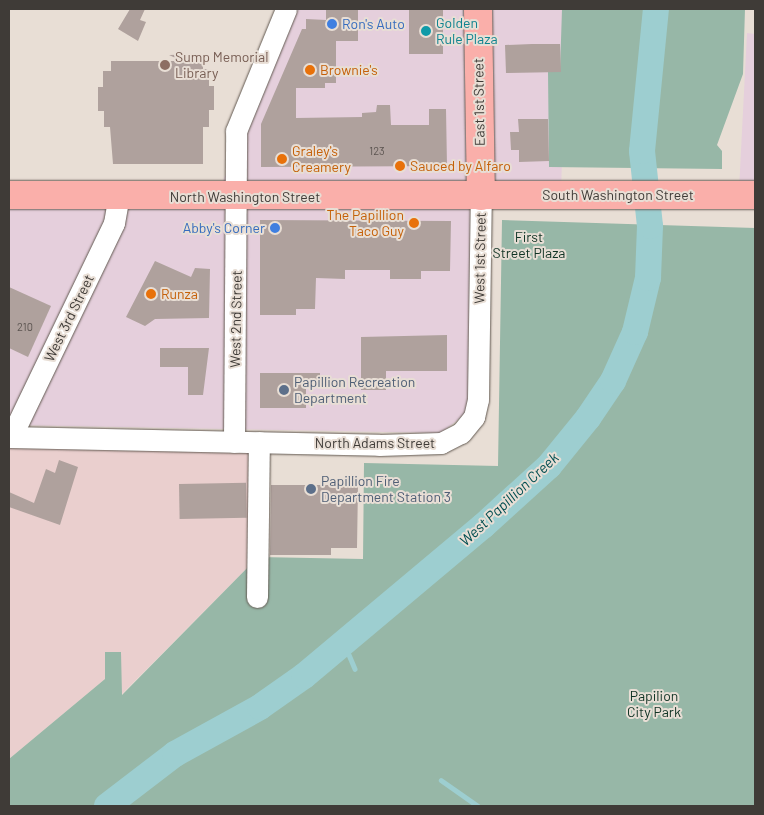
<!DOCTYPE html>
<style>
body{margin:0}
#map{position:relative;width:764px;height:815px;overflow:hidden;background:#e8ded5;font-family:Barlow,sans-serif}
div>[style]{position:absolute}
[style*='--x']{left:calc(var(--x)*1px);top:calc(var(--y)*1px);width:calc(var(--w)*1px);rotate:calc(var(--a)*1deg)}
.commercial>*{inset:0;background:#e5cfdc}
.industrial>*{inset:0;background:#eacfce}
.green>*{inset:0;background:#97b7a7}
.stream>*{height:4.5px;margin:-2.25px;padding:0 2.25px;transform-origin:2.25px;border-radius:2.25px;background:#9dced0}
.river>*{height:26px;margin:-13px;padding:0 13px;transform-origin:13px;border-radius:13px;background:#9dced0}
.building>*{inset:0;background:#afa19d;transform-origin:0 0}
.roads{filter:drop-shadow(0 0 1px #625951) drop-shadow(0 0 1px #625951)}
.minor>*{height:21px;margin:-10.5px;padding:0 10.5px;transform-origin:10.5px;border-radius:10.5px;background:#fff}
.major>*{height:28px;margin:-14px;padding:0 14px;transform-origin:14px;border-radius:14px;background:#faafaa}
.dots>*{width:14px;height:14px;translate:-50% -50%;box-sizing:border-box;border:2px solid #e8ded5;border-radius:50%}
span{translate:-50% -50%;white-space:nowrap;text-align:center;line-height:1.15;-webkit-text-stroke:4px #e8ded5;paint-order:stroke}
.number-label{font-size:11px;color:#5b5450}
.number-label span{-webkit-text-stroke-width:0}
.culture-label{font-size:14px;color:#0d838f}
.left{translate:0 -50%;text-align:left}
.shop-label{font-size:14px;color:#366cbe}
.right{translate:-100% -50%;text-align:right}
.education-label{font-size:14px;color:#785e54}
.food-label{font-size:14px;color:#c56008}
.street-label{font-size:14px;color:#3f3b37}
.park-label{font-size:14px;color:#103324}
.service-label{font-size:14px;color:#4e5e75}
.water-label{font-size:15px;color:#024e51;font-style:italic}
.frame{position:absolute;inset:0;border:10px solid #3f3b37;pointer-events:none}
</style>
<div id="map">
<div class="commercial">
<i style="clip-path:polygon(288px 9px,565px 9px,561px 201px,470px 201px,469px 411px,441px 433px,9px 425px,9px 196px,215px 202px)"></i>
<i style="clip-path:polygon(747px 33px,755px 34px,755px 190px,739px 190px)"></i>
</div>
<div class="industrial">
<i style="clip-path:polygon(9px 438px,259px 442px,258px 557px,121px 695px,105px 679px,9px 759px)"></i>
</div>
<div class="green">
<i style="clip-path:polygon(562px 9px,745px 9px,743px 74px,717px 145px,722px 151px,722px 169px,549px 167px,548px 72px,560px 71px)"></i>
<i style="clip-path:polygon(502px 220px,755px 228px,755px 806px,9px 806px,9px 759px,105px 679px,105px 652px,121px 652px,122px 695px,258px 557px,363px 559px,364px 463px,498px 466px)"></i>
</div>
<div class="stream">
<i style="--x:344;--y:643;--w:28;--a:67"></i>
<i style="--x:441;--y:780;--w:45;--a:35.1"></i>
</div>
<div class="river">
<i style="--x:107;--y:806;--w:86;--a:-37.4"></i>
<i style="--x:175;--y:754;--w:97;--a:-28.9"></i>
<i style="--x:260;--y:707;--w:54;--a:-35.2"></i>
<i style="--x:304;--y:676;--w:234;--a:-40"></i>
<i style="--x:483;--y:526;--w:89;--a:-42.3"></i>
<i style="--x:549;--y:466;--w:62;--a:-50.9"></i>
<i style="--x:588;--y:418;--w:45;--a:-56"></i>
<i style="--x:613;--y:381;--w:54;--a:-65.8"></i>
<i style="--x:635;--y:332;--w:56;--a:-76.5"></i>
<i style="--x:648;--y:278;--w:52;--a:-87.8"></i>
<i style="--x:650;--y:226;--w:75;--a:-96.1"></i>
<i style="--x:642;--y:151;--w:143;--a:-84.4"></i>
</div>
<div class="building">
<i style="clip-path:polygon(130px 9px,145px 9px,140px 20px,146px 22px,138px 41px,118px 29px)"></i>
<i style="clip-path:polygon(326px 9px,358px 9px,358px 41px,336px 41px,336px 83px,325px 83px,325px 88px,296px 88px,296px 118px,362px 117px,362px 113px,376px 112px,377px 105px,390px 105px,391px 125px,429px 125px,429px 109px,446px 109px,447px 166px,261px 167px,261px 124px,302px 29px,306px 29px,306px 19px,326px 20px)"></i>
<i style="left:409px;top:9px;width:34px;height:45px"></i>
<i style="clip-path:polygon(532px 44px,560px 44px,561px 72px,506px 73px,505px 45px)"></i>
<i style="clip-path:polygon(203px 54px,203px 69px,209px 69px,209px 86px,214px 86px,214px 110px,209px 110px,209px 127px,203px 127px,203px 164px,113px 164px,110px 127px,104px 127px,104px 111px,98px 111px,98px 87px,103px 87px,103px 71px,111px 71px,111px 61px,182px 61px,169px 55px)"></i>
<i style="clip-path:polygon(518px 119px,548px 119px,549px 161px,519px 162px,519px 150px,511px 150px,510px 132px,519px 132px)"></i>
<i style="clip-path:polygon(260px 220px,451px 221px,450px 271px,421px 271px,421px 279px,390px 279px,390px 270px,345px 270px,345px 279px,316px 278px,315px 309px,296px 309px,296px 315px,260px 315px)"></i>
<i style="clip-path:polygon(155px 261px,191px 277px,195px 268px,210px 269px,209px 318px,155px 319px,145px 326px,126px 317px)"></i>
<i style="clip-path:polygon(9px 287px,51px 306px,28px 357px,9px 348px)"></i>
<i style="clip-path:polygon(447px 335px,447px 371px,386px 371px,386px 390px,361px 390px,361px 337px)"></i>
<i style="clip-path:polygon(160px 348px,209px 348px,203px 395px,188px 395px,188px 367px,160px 367px)"></i>
<i style="clip-path:polygon(260px 373px,320px 373px,320px 386px,306px 386px,306px 408px,260px 408px)"></i>
<i style="clip-path:polygon(59px 460px,78px 467px,60px 525px,9px 507px,9px 492px,34px 503px,46px 469px,55px 473px)"></i>
<i style="left:179px;top:484px;width:67px;height:35px;rotate:-1deg"></i>
<i style="clip-path:polygon(271px 485px,358px 485px,357px 548px,331px 548px,331px 555px,270px 555px)"></i>
</div>
<div class="roads">
<div class="minor">
<i style="--x:9;--y:437;--w:370;--a:1.2"></i>
<i style="--x:379;--y:445;--w:62;--a:-1.8"></i>
<i style="--x:441;--y:443;--w:22;--a:-27"></i>
<i style="--x:461;--y:433;--w:21;--a:-51"></i>
<i style="--x:474;--y:417;--w:18;--a:-77"></i>
<i style="--x:478;--y:399;--w:203;--a:-89.2"></i>
<i style="--x:11;--y:437;--w:237;--a:-64.3"></i>
<i style="--x:114;--y:223;--w:27;--a:-80"></i>
<i style="--x:234;--y:442;--w:311;--a:-89.6"></i>
<i style="--x:236;--y:131;--w:132;--a:-67.7"></i>
<i style="--x:257;--y:597;--w:155;--a:-89.3"></i>
</div>
<div class="major">
<i style="--x:478;--y:9;--w:187;--a:89.1"></i>
<i style="--x:9;--y:195;--w:746;--a:0"></i>
</div>
</div>
<div class="dots">
<i style="left:332px;top:24px;background:#3f7fe0"></i>
<i style="left:426px;top:31px;background:#0f9aa8"></i>
<i style="left:165px;top:65px;background:#8d6e63"></i>
<i style="left:310px;top:70px;background:#e8710a"></i>
<i style="left:282px;top:159px;background:#e8710a"></i>
<i style="left:400px;top:166px;background:#e8710a"></i>
<i style="left:414px;top:223px;background:#e8710a"></i>
<i style="left:275px;top:228px;background:#3f7fe0"></i>
<i style="left:151px;top:294px;background:#e8710a"></i>
<i style="left:284px;top:390px;background:#5c6f8a"></i>
<i style="left:311px;top:489px;background:#5c6f8a"></i>
</div>
<div class="number-label">
<span style="left:377px;top:151px">123</span>
<span style="left:25px;top:327px">210</span>
</div>
<div class="culture-label">
<span class="left" style="left:436px;top:31px">Golden<br>Rule Plaza</span>
</div>
<div class="shop-label">
<span class="left" style="left:342px;top:24px">Ron's Auto</span>
<span class="right" style="left:265px;top:228px">Abby's Corner</span>
</div>
<div class="education-label">
<span class="left" style="left:175px;top:65px">Sump Memorial<br>Library</span>
</div>
<div class="food-label">
<span class="left" style="left:320px;top:70px">Brownie's</span>
<span class="left" style="left:292px;top:159px">Graley's<br>Creamery</span>
<span class="left" style="left:410px;top:166px">Sauced by Alfaro</span>
<span class="right" style="left:404px;top:223px">The Papillion<br>Taco Guy</span>
<span class="left" style="left:161px;top:294px">Runza</span>
</div>
<div class="street-label">
<span style="left:479px;top:102px;rotate:-91deg">East 1st Street</span>
<span style="left:618px;top:195px">South Washington Street</span>
<span style="left:245px;top:197px">North Washington Street</span>
<span style="left:480px;top:258px;rotate:-89deg">West 1st Street</span>
<span style="left:69px;top:318px;rotate:-64deg">West 3rd Street</span>
<span style="left:236px;top:319px;rotate:-89deg">West 2nd Street</span>
<span style="left:375px;top:443px">North Adams Street</span>
</div>
<div class="park-label">
<span style="left:529px;top:245px">First<br>Street Plaza</span>
<span style="left:654px;top:704px">Papilion<br>City Park</span>
</div>
<div class="service-label">
<span class="left" style="left:294px;top:390px">Papillion Recreation<br>Department</span>
<span class="left" style="left:321px;top:489px">Papillion Fire<br>Department Station 3</span>
</div>
<div class="water-label">
<span style="left:509px;top:499px;rotate:-43deg">West Papillion Creek</span>
</div>
<div class="frame"></div>
</div>
